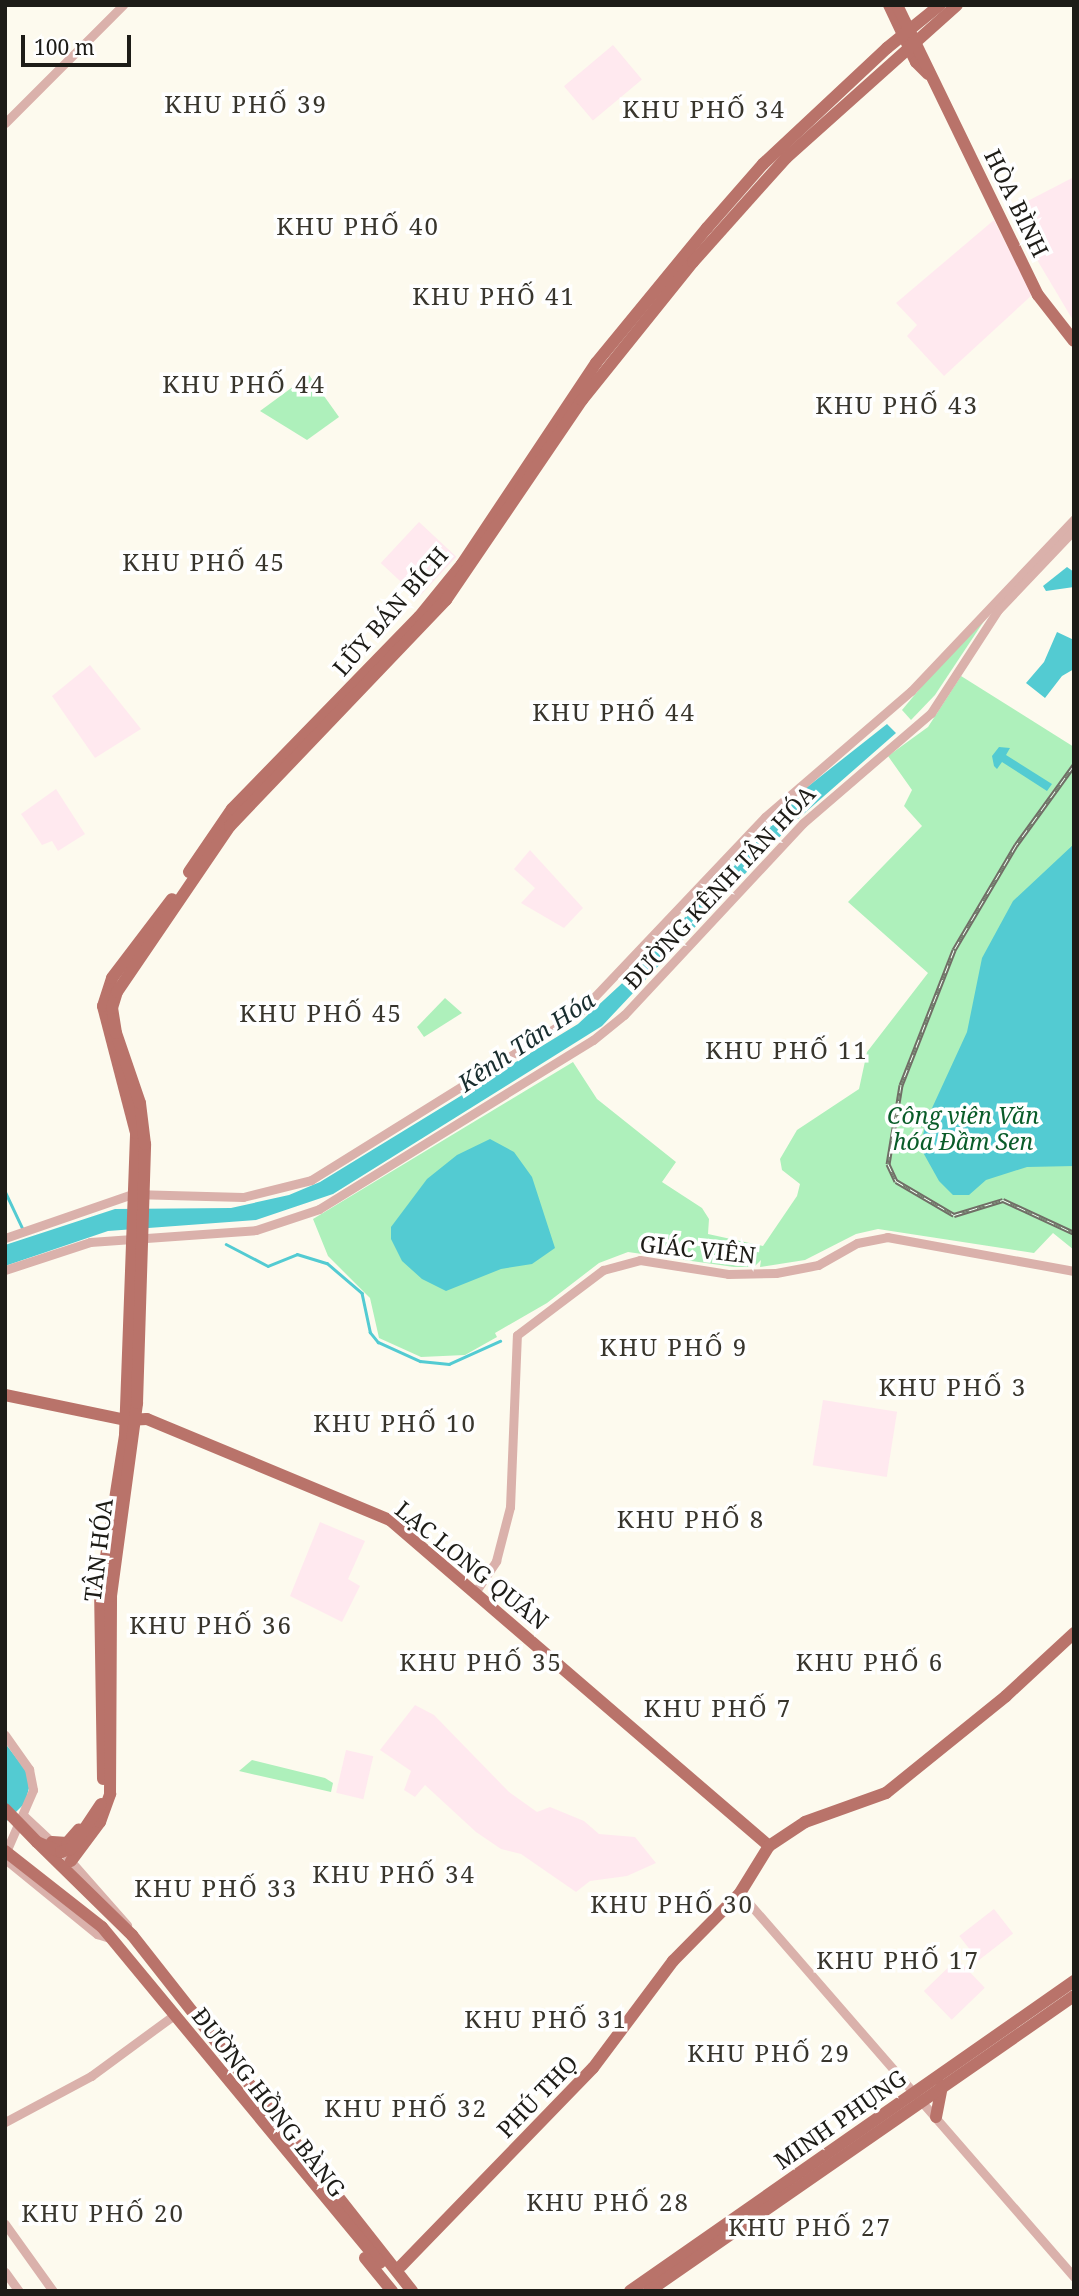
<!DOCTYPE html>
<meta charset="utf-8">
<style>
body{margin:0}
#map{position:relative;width:1079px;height:2296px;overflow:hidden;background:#fdfaee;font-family:"Noto Serif",serif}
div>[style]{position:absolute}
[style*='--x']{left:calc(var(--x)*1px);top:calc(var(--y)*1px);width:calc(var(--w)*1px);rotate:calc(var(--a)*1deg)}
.education>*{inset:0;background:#ffe9ef;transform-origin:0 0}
.green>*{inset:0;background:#aef0bb}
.water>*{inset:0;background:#53cbd2}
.stream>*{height:2.5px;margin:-1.25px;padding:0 1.25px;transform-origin:1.25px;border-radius:1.25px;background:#53cbd2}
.minor>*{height:9px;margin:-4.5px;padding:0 4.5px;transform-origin:4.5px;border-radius:4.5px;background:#dab1ab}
.major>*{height:12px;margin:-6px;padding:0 6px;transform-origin:6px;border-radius:6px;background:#b9736a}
.rail>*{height:5px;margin-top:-2.5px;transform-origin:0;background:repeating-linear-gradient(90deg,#fff 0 8px,#706e66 0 16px);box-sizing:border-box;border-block:2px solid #706e66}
.major-bridge>*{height:12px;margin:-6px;padding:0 6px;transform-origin:6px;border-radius:6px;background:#b9736a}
span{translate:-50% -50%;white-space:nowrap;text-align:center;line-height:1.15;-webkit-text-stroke:7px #fff;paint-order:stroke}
.street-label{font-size:23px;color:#1d1c17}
.park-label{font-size:23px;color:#0a5c29;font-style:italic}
.neighbourhood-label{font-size:24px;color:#38352c;letter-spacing:2px}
.water-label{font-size:24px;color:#192e2f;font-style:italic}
.frame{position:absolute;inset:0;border:7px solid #1d1c17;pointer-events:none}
.scale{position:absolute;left:21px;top:35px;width:110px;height:32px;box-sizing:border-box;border:4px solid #1d1c17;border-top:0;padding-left:9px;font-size:21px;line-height:24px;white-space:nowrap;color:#1d1c17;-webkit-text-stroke:5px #fff;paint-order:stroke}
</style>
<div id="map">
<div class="education">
<i style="left:613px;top:45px;width:45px;height:64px;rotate:50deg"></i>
<i style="clip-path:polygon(1074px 177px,1074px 322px,1008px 211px)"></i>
<i style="clip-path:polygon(994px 220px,1032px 295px,944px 376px,907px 336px,917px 325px,896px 303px)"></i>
<i style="left:419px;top:522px;width:51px;height:56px;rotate:43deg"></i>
<i style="clip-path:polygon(90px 665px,141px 729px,95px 758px,52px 696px)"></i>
<i style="clip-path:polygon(56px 789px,85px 834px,58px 851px,52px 841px,42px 845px,21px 814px)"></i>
<i style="clip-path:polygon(530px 850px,583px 908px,564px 928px,521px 903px,535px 888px,514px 869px)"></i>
<i style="left:823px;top:1400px;width:75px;height:66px;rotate:9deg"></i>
<i style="clip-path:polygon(320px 1522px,365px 1541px,348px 1579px,360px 1586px,342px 1622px,290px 1596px)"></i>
<i style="clip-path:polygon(415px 1705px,434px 1715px,509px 1792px,537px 1812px,550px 1807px,584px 1821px,599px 1834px,635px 1837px,656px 1863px,627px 1876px,590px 1881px,576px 1892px,521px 1854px,501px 1849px,476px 1832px,425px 1785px,415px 1797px,404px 1790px,411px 1771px,380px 1750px)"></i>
<i style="left:346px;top:1750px;width:28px;height:44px;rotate:13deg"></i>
<i style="left:994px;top:1909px;width:31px;height:44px;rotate:52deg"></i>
<i style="left:957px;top:1959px;width:40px;height:46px;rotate:46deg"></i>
</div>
<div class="green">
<i style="clip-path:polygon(309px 375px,339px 417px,307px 440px,260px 411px)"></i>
<i style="clip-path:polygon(986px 618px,935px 695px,911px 720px,902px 710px,969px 630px)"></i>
<i style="clip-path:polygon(961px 676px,1074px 747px,1074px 1250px,1053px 1233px,1034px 1253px,878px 1229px,856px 1234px,805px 1260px,760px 1267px,761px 1260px,754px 1267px,734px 1267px,628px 1252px,599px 1263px,547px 1303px,495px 1333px,497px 1337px,465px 1355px,421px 1357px,379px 1338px,370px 1298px,328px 1256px,313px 1219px,573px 1062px,597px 1099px,676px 1162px,662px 1182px,702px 1208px,709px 1219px,708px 1234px,763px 1246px,797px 1196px,800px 1184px,782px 1170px,780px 1159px,797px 1130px,859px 1089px,867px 1052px,928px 973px,848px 902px,922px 826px,904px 806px,912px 790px,888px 756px,928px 727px)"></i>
<i style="clip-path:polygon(445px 998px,462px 1013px,424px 1037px,417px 1027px)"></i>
<i style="clip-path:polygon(252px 1760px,325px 1778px,333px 1783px,331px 1792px,239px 1771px)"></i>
</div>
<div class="water">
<i style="clip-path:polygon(1067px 567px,1074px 572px,1074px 587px,1046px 591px,1043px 586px)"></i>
<i style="clip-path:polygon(1057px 632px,1074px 640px,1074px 669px,1062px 676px,1045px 698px,1026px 683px,1044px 662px)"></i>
<i style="clip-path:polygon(887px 724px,896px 733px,791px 825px,602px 1026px,333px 1194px,256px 1220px,108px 1231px,5px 1266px,5px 1245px,115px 1209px,231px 1208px,289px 1195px,320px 1182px,578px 1024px,631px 975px,806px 788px)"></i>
<i style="clip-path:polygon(999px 747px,1010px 748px,1006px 755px,1052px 784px,1047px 791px,1002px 762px,997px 769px,994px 766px,992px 756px)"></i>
<i style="clip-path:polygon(1074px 844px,1074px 1166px,1027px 1167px,986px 1180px,969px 1195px,953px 1195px,939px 1181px,920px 1147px,927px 1119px,967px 1032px,982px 958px,1013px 901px)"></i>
<i style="clip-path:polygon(490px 1139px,514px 1152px,532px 1177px,555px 1248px,532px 1264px,501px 1269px,446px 1291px,422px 1279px,402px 1261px,391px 1239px,391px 1227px,427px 1179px,457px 1155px)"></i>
<i style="clip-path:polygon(5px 1743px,27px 1772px,29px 1788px,25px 1803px,5px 1823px)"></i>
</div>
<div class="stream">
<i style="--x:5;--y:1191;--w:42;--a:64.7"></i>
<i style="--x:226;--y:1244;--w:47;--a:27.6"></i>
<i style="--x:268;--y:1266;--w:31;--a:-22"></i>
<i style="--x:297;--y:1254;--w:31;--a:17"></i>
<i style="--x:327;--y:1263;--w:46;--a:40.6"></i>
<i style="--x:362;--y:1293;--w:40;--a:78"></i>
<i style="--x:370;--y:1332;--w:13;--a:51"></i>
<i style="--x:378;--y:1342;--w:46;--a:24.3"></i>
<i style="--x:420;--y:1361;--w:29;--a:6"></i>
<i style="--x:449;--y:1364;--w:56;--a:-24.3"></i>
</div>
<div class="minor">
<i style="--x:5;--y:123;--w:167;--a:-45"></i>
<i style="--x:5;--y:1238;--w:134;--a:-19.1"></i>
<i style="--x:132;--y:1194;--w:111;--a:1.5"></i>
<i style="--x:243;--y:1197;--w:70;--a:-14"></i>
<i style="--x:311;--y:1180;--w:316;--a:-31.9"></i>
<i style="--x:579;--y:1013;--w:270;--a:-46.5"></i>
<i style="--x:765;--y:817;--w:193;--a:-40.8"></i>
<i style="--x:911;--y:691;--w:237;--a:-46.5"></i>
<i style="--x:5;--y:1270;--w:89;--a:-18.2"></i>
<i style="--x:90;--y:1242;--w:166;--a:-4.1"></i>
<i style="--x:256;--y:1230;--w:66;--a:-18.4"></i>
<i style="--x:319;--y:1209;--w:322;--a:-31.7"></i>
<i style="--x:593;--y:1040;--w:40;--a:-39"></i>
<i style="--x:624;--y:1015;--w:262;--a:-47"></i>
<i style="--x:803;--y:823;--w:169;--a:-40.7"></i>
<i style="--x:931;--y:713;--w:123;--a:-57"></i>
<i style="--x:998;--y:610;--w:110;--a:-46.5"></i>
<i style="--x:474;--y:1594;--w:40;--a:-56"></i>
<i style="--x:496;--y:1561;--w:56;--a:-75.5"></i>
<i style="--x:510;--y:1507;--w:172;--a:-87.7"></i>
<i style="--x:517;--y:1335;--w:108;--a:-37.1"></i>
<i style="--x:603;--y:1270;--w:38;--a:-15"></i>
<i style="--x:640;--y:1260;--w:89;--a:9"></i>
<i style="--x:728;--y:1274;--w:48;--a:-1.2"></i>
<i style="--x:776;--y:1273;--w:43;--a:-10.8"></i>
<i style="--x:818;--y:1265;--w:45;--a:-29.4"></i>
<i style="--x:857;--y:1243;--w:31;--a:-11"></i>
<i style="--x:887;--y:1237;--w:190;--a:10.3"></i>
<i style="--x:5;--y:1735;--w:42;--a:54.8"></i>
<i style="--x:29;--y:1769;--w:21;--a:79"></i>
<i style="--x:33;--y:1790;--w:70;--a:113.6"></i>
<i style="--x:23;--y:1815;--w:44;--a:43.2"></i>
<i style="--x:67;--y:1857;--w:91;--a:48.6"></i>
<i style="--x:5;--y:1859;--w:119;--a:39.2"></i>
<i style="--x:97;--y:1934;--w:13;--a:18"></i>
<i style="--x:740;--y:1893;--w:509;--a:48.98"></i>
<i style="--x:5;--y:2122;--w:98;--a:-28.1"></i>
<i style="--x:91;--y:2076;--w:103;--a:-36.3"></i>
<i style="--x:5;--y:2224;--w:82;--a:54.4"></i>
<i style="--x:5;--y:2272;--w:24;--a:54"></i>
</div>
<div class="major">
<i style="--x:889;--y:5;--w:63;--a:64.7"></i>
<i style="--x:916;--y:62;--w:17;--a:45"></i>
<i style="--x:897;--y:5;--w:322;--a:64.1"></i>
<i style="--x:1038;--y:295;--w:58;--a:52"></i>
<i style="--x:189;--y:872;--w:76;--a:-55.7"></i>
<i style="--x:232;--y:809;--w:268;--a:-45.8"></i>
<i style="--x:419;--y:617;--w:68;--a:-50.9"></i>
<i style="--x:462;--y:564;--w:242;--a:-56.3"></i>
<i style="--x:596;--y:363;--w:175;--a:-50.6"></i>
<i style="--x:707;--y:228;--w:85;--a:-48.8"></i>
<i style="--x:763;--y:164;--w:170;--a:-43.1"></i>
<i style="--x:887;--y:48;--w:68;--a:-39.1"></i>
<i style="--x:5;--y:1395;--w:124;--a:11.7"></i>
<i style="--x:126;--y:1420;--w:21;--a:-3"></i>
<i style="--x:147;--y:1419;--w:263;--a:22.6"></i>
<i style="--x:390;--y:1520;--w:500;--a:40.7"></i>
<i style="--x:103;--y:1779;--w:184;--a:-90.9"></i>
<i style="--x:100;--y:1595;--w:162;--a:-81.1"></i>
<i style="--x:125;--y:1435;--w:302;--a:-87.9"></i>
<i style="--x:136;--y:1133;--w:131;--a:-104.6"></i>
<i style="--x:103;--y:1006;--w:29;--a:-72"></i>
<i style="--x:112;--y:978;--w:99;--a:-52.8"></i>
<i style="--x:52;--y:1842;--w:15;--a:4"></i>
<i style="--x:67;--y:1843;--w:18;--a:-49"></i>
<i style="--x:38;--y:1843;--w:132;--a:44.4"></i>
<i style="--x:132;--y:1935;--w:453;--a:51.8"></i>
<i style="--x:71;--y:1861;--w:49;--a:-53.4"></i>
<i style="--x:100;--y:1822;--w:30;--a:-70"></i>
<i style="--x:110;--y:1794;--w:198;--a:-89.7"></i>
<i style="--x:111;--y:1596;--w:195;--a:-82.3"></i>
<i style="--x:137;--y:1403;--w:259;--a:-88.2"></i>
<i style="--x:145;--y:1144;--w:41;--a:-97"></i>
<i style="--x:140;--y:1103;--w:74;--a:-108.9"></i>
<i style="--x:116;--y:1033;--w:25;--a:-99"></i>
<i style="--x:112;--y:1008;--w:17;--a:-73"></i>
<i style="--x:117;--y:992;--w:201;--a:-55.8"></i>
<i style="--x:230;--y:826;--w:313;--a:-46.3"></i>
<i style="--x:446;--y:600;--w:242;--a:-55.8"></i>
<i style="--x:582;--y:400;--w:177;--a:-51.2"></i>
<i style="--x:693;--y:262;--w:140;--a:-48.2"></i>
<i style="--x:786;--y:158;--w:229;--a:-41.8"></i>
<i style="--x:102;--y:1927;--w:436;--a:50.4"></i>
<i style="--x:936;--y:2117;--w:32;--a:-79"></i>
<i style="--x:365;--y:2258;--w:43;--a:50.7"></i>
<i style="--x:401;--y:2266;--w:276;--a:-45.9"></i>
<i style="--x:593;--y:2068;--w:134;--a:-53.2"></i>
<i style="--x:673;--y:1961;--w:95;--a:-45.4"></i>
<i style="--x:740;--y:1893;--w:55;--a:-58.3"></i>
<i style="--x:769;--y:1846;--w:43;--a:-33.7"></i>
<i style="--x:805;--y:1822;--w:86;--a:-19.7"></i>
<i style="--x:886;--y:1793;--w:154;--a:-38.9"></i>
<i style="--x:1006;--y:1696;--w:93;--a:-42.8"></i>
<i style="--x:630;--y:2291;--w:542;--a:-34.92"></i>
<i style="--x:649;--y:2291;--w:517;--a:-34.77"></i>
</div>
<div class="rail">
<i style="--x:1074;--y:765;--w:99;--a:125.9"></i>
<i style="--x:1016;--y:845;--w:122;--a:120.6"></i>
<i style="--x:954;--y:950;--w:145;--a:111.4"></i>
<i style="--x:901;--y:1085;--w:80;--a:99.3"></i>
<i style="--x:888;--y:1164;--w:19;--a:65"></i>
<i style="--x:896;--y:1181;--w:67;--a:30.4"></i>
<i style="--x:954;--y:1215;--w:51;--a:-17"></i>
<i style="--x:1003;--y:1200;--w:78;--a:24.9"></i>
</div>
<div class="major-bridge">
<i style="--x:5;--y:1809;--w:46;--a:45.9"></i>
<i style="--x:37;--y:1842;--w:26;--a:23"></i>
<i style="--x:61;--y:1852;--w:10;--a:-17"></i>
<i style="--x:71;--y:1849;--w:54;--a:-56.3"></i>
<i style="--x:5;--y:1851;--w:123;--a:38.1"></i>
</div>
<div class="street-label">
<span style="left:1017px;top:203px;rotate:64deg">HÒA BÌNH</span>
<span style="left:390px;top:611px;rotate:-49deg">LŨY BÁN BÍCH</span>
<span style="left:719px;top:887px;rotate:-47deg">ĐƯỜNG KÊNH TÂN HÓA</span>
<span style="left:698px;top:1249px;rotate:6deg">GIÁC VIÊN</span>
<span style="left:98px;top:1550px;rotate:-83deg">TÂN HÓA</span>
<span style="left:472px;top:1565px;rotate:39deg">LẠC LONG QUÂN</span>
<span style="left:537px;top:2096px;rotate:-46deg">PHÚ THỌ</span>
<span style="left:269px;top:2102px;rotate:52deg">ĐƯỜNG HỒNG BÀNG</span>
<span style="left:840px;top:2119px;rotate:-35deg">MINH PHỤNG</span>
</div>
<div class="park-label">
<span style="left:963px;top:1128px">Công viên Văn<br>hóa Đầm Sen</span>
</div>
<div class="neighbourhood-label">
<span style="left:246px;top:104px">KHU PHỐ 39</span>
<span style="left:704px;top:109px">KHU PHỐ 34</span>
<span style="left:358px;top:226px">KHU PHỐ 40</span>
<span style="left:494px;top:296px">KHU PHỐ 41</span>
<span style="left:244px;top:384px">KHU PHỐ 44</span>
<span style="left:897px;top:405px">KHU PHỐ 43</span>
<span style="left:204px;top:562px">KHU PHỐ 45</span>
<span style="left:614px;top:712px">KHU PHỐ 44</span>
<span style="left:321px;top:1013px">KHU PHỐ 45</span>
<span style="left:787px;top:1050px">KHU PHỐ 11</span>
<span style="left:674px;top:1347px">KHU PHỐ 9</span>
<span style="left:953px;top:1387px">KHU PHỐ 3</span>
<span style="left:395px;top:1423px">KHU PHỐ 10</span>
<span style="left:691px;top:1519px">KHU PHỐ 8</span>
<span style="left:211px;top:1625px">KHU PHỐ 36</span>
<span style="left:481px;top:1662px">KHU PHỐ 35</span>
<span style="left:870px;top:1662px">KHU PHỐ 6</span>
<span style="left:718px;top:1708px">KHU PHỐ 7</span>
<span style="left:394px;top:1874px">KHU PHỐ 34</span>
<span style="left:216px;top:1888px">KHU PHỐ 33</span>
<span style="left:672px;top:1904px">KHU PHỐ 30</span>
<span style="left:898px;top:1960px">KHU PHỐ 17</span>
<span style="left:546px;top:2019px">KHU PHỐ 31</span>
<span style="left:769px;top:2053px">KHU PHỐ 29</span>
<span style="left:406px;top:2108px">KHU PHỐ 32</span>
<span style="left:608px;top:2202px">KHU PHỐ 28</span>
<span style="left:103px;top:2213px">KHU PHỐ 20</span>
<span style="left:810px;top:2227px">KHU PHỐ 27</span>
</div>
<div class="water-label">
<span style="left:526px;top:1041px;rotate:-34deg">Kênh Tân Hóa</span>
</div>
<div class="frame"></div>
<div class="scale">100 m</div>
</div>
